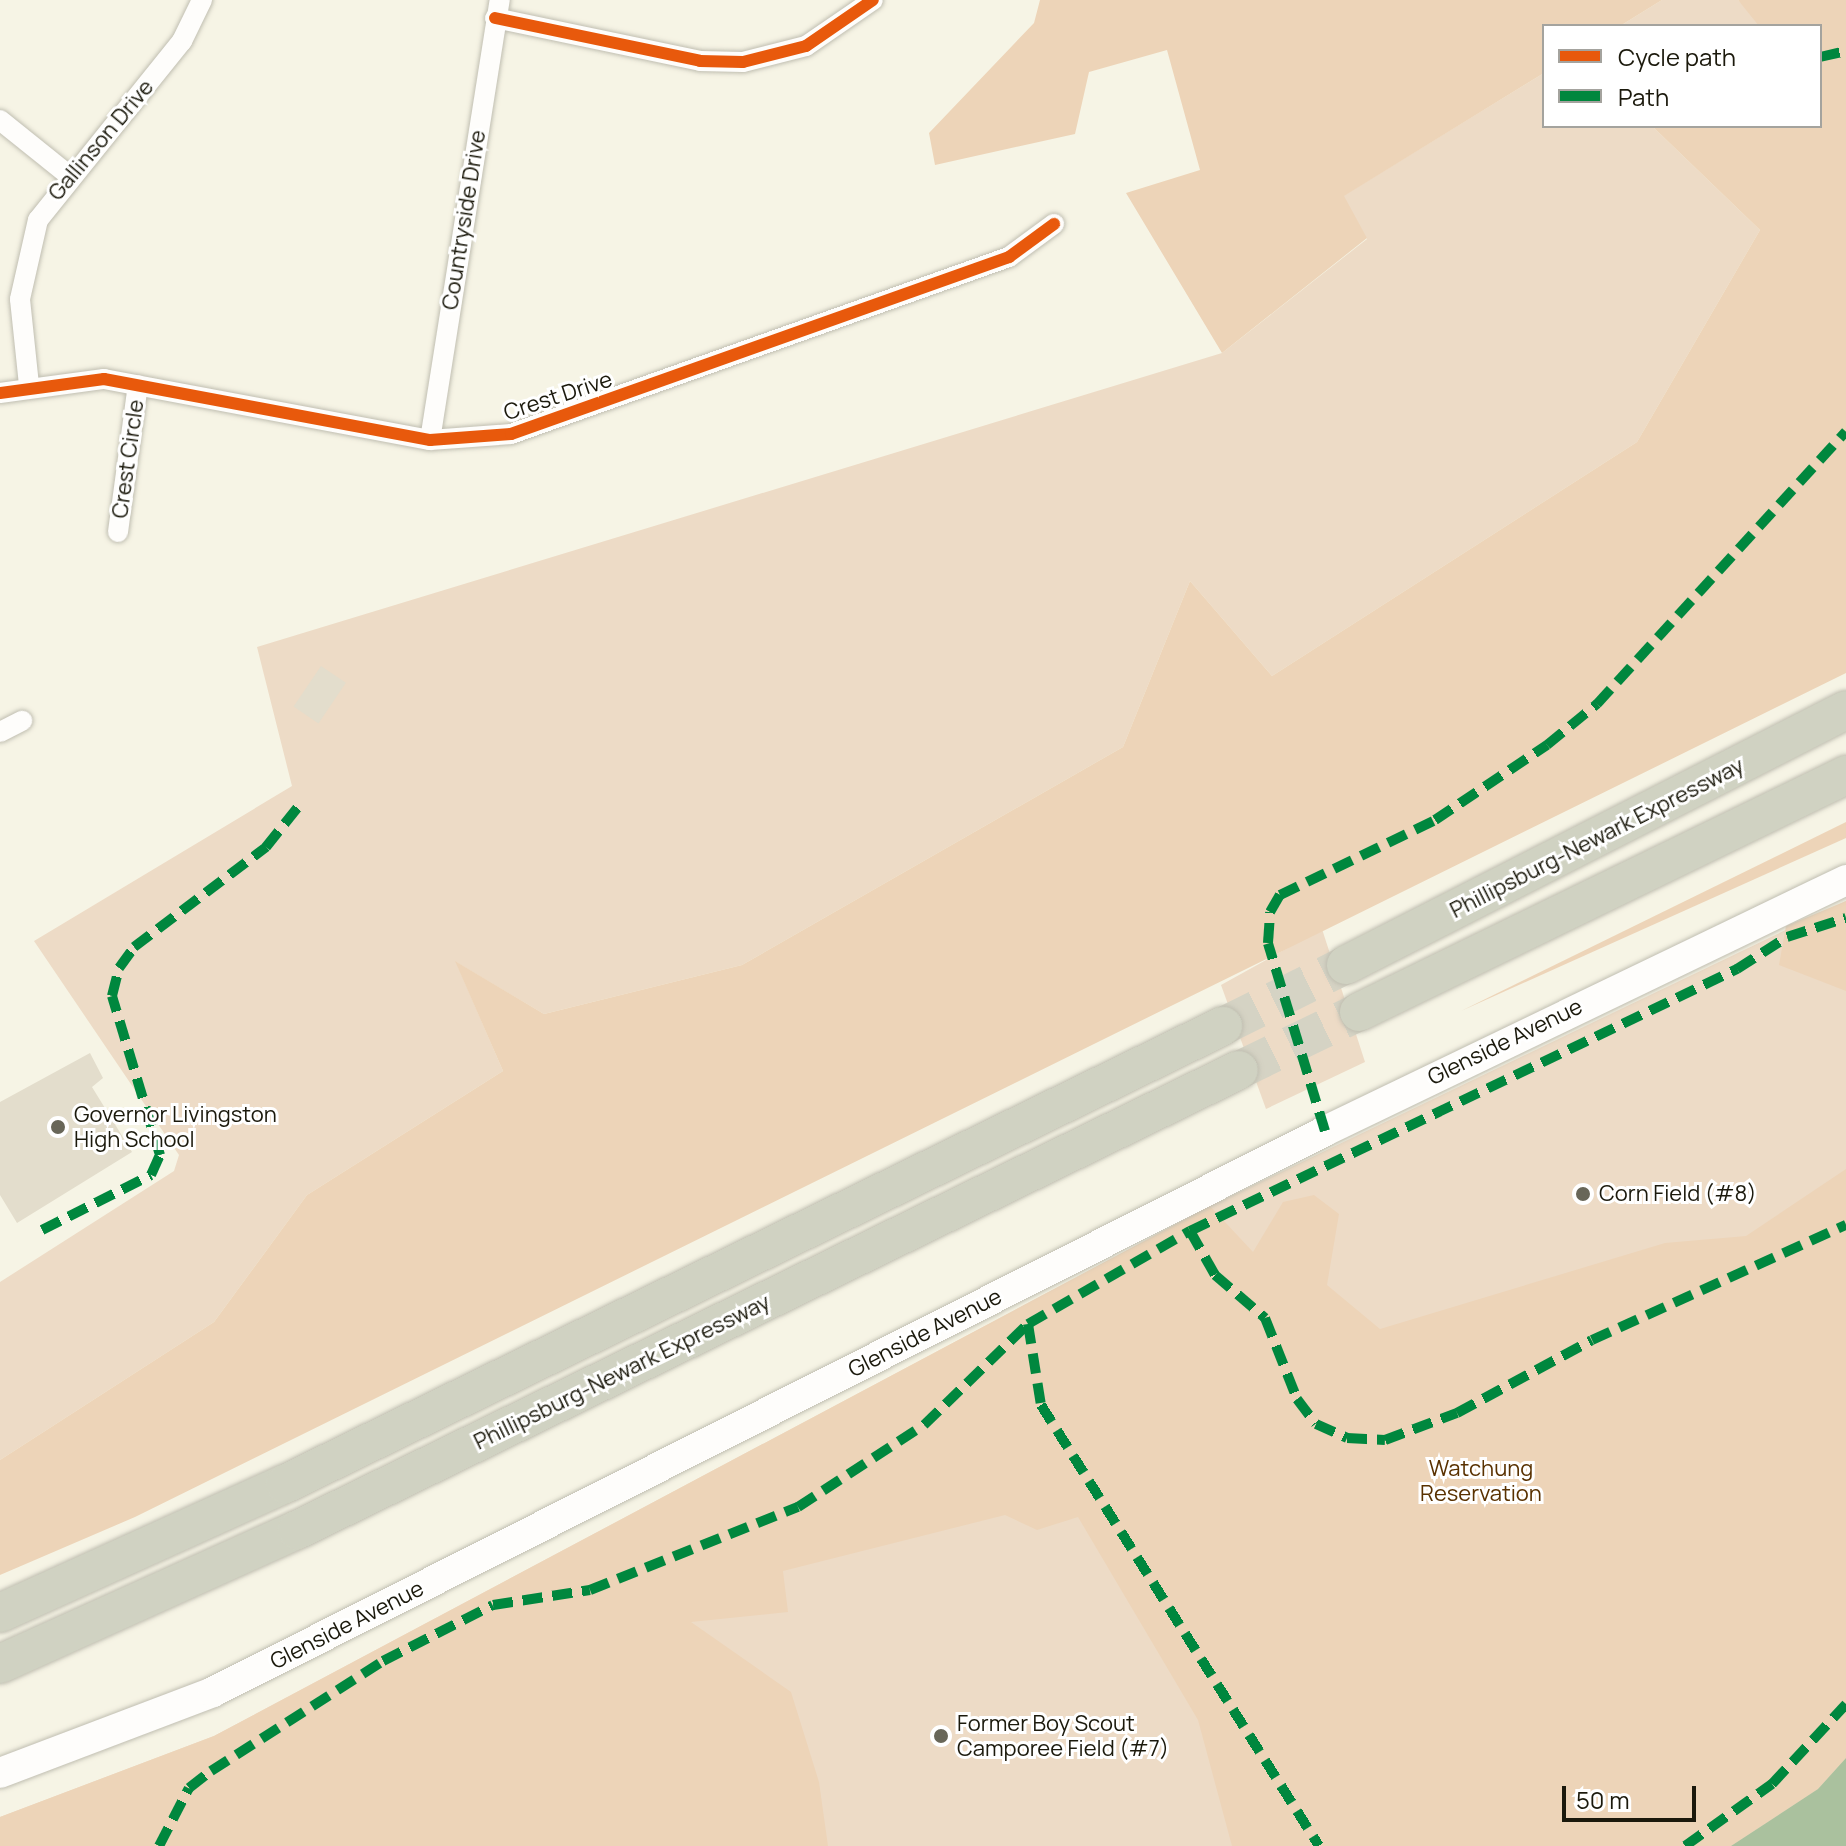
<!DOCTYPE html>
<style>
body{margin:0}
#map{position:relative;width:1846px;height:1846px;overflow:hidden;background:#f6f4e5;font-family:Manrope,sans-serif}
div>[style]{position:absolute}
[style*='--x']{left:calc(var(--x)*1px);top:calc(var(--y)*1px);width:calc(var(--w)*1px);rotate:calc(var(--a)*1deg)}
.green>*{inset:0;background:#eddbc6}
.forest>*{inset:0;background:#edd4b8}
.water>*{inset:0;background:#aac19e}
.building>*{inset:0;background:#e3ddcc;transform-origin:0 0}
.highway-tunnel>*{height:38px;margin-top:-19px;transform-origin:0;background:repeating-linear-gradient(90deg,#d5d3c4 0 38px,transparent 0 57px)}
.roads{filter:drop-shadow(0 0 2px #c0beb1) drop-shadow(0 0 2px #c0beb1)}
.street>*{height:20px;margin:-10px;padding:0 10px;transform-origin:10px;border-radius:10px;background:#fefdfb}
.secondary>*{height:30px;margin:-15px;padding:0 15px;transform-origin:15px;border-radius:15px;background:#fefdfb}
.highway>*{height:38px;margin:-19px;padding:0 19px;transform-origin:19px;border-radius:19px;background:#d0d2c2}
.quiet>*{height:10px;margin-top:-5px;transform-origin:0;background:repeating-linear-gradient(90deg,#00873e 0 20px,transparent 0 30px)}
.cycleway>*{height:12px;margin:-6px;padding:0 6px;transform-origin:6px;border-radius:6px;background:#e8590c}
.dots>*{width:22px;height:22px;translate:-50% -50%;box-sizing:border-box;border:4px solid #fff;border-radius:50%}
span{translate:-50% -50%;white-space:nowrap;text-align:center;line-height:1.15;-webkit-text-stroke:6px #fff;paint-order:stroke}
.street-label{font-size:22px;color:#1b190c}
.poi-label{font-size:22px;color:#1b190c}
.left{translate:0 -50%;text-align:left}
.park-label{font-size:22px;color:#593100}
.legend{position:absolute;left:1542px;top:24px;width:280px;height:104px;box-sizing:border-box;background:#fff;border:2px solid #a4a39e;margin:0;padding:10px 14px;list-style:none;font-size:24px;color:#1b190c}
.legend li{display:flex;align-items:center;gap:16px;height:40px}
.legend b{width:40px;border:2px solid #a4a39e}
.scale{position:absolute;left:1562px;top:1786px;width:134px;height:36px;box-sizing:border-box;border:4px solid #1b190c;border-top:0;padding-left:10px;font-size:24px;line-height:28px;white-space:nowrap;color:#1b190c;-webkit-text-stroke:6px #fff;paint-order:stroke}
</style>
<div id="map">
<div class="green">
<i style="clip-path:polygon(1662px 0,1738px 0,1762px 24px,1620px 26px)"></i>
<i style="clip-path:polygon(1544px 73px,1544px 126px,1652px 126px,1760px 230px,1637px 442px,1272px 676px,1190px 581px,1123px 747px,742px 965px,544px 1014px,456px 962px,503px 1071px,307px 1195px,214px 1322px,0 1460px,0 1282px,174px 1171px,179px 1155px,34px 941px,292px 786px,257px 647px,1222px 353px,1367px 239px,1343px 196px)"></i>
<i style="clip-path:polygon(1846px 901px,1846px 1846px,0 1846px,0 1817px,214px 1736px,1210px 1206px)"></i>
<i style="clip-path:polygon(1322px 929px,1365px 1062px,1266px 1109px,1221px 985px)"></i>
</div>
<div class="forest">
<i style="clip-path:polygon(1040px 0,1662px 0,1620px 26px,1544px 26px,1544px 73px,1344px 196px,1367px 238px,1222px 353px,1126px 193px,1200px 170px,1167px 50px,1089px 72px,1075px 134px,935px 165px,929px 133px,1034px 23px)"></i>
<i style="clip-path:polygon(1738px 0,1846px 0,1846px 673px,135px 1517px,0 1575px,0 1460px,214px 1322px,307px 1195px,503px 1071px,455px 961px,544px 1014px,742px 965px,1123px 747px,1190px 581px,1272px 676px,1637px 442px,1760px 230px,1652px 126px,1820px 126px,1820px 26px,1759px 26px)"></i>
<i style="clip-path:polygon(1846px 822px,1846px 838px,1461px 1011px)"></i>
<i style="clip-path:polygon(1846px 901px,1846px 991px,1779px 965px,1786px 926px)"></i>
<i style="clip-path:polygon(1846px 1169px,1846px 1758px,1818px 1789px,1731px 1846px,1232px 1846px,1198px 1720px,1078px 1517px,1037px 1530px,1005px 1515px,783px 1571px,788px 1612px,691px 1622px,791px 1692px,819px 1782px,828px 1846px,0 1846px,0 1817px,214px 1736px,1210px 1206px,1253px 1252px,1283px 1202px,1314px 1195px,1339px 1214px,1327px 1285px,1380px 1329px,1665px 1243px,1746px 1236px)"></i>
</div>
<div class="water">
<i style="clip-path:polygon(1846px 1758px,1846px 1846px,1731px 1846px,1818px 1789px)"></i>
</div>
<div class="building">
<i style="left:321px;top:666px;width:30px;height:49px;rotate:34deg"></i>
<i style="clip-path:polygon(90px 1053px,103px 1078px,92px 1087px,132px 1152px,17px 1223px,0 1195px,0 1102px)"></i>
</div>
<div class="highway-tunnel">
<i style="--x:1223;--y:1026;--w:137;--a:-26.4"></i>
<i style="--x:1239;--y:1070;--w:133;--a:-25.8"></i>
</div>
<div class="roads">
<div class="street">
<i style="--x:495;--y:18;--w:209;--a:11.8"></i>
<i style="--x:700;--y:61;--w:43;--a:1.3"></i>
<i style="--x:743;--y:62;--w:65;--a:-14.3"></i>
<i style="--x:806;--y:46;--w:81;--a:-34.5"></i>
<i style="--x:0;--y:120;--w:91;--a:38.8"></i>
<i style="--x:29;--y:385;--w:86;--a:-96"></i>
<i style="--x:20;--y:299;--w:81;--a:-77.2"></i>
<i style="--x:38;--y:220;--w:230;--a:-51.2"></i>
<i style="--x:182;--y:41;--w:46;--a:-64"></i>
<i style="--x:0;--y:393;--w:105;--a:-7.7"></i>
<i style="--x:104;--y:379;--w:332;--a:10.6"></i>
<i style="--x:430;--y:440;--w:81;--a:-4.2"></i>
<i style="--x:511;--y:434;--w:529;--a:-19.57"></i>
<i style="--x:1009;--y:257;--w:56;--a:-36.3"></i>
<i style="--x:430;--y:440;--w:446;--a:-81"></i>
<i style="--x:118;--y:532;--w:148;--a:-82.3"></i>
<i style="--x:0;--y:732;--w:25;--a:-27"></i>
</div>
<div class="secondary">
<i style="--x:0;--y:1773;--w:228;--a:-20.8"></i>
<i style="--x:213;--y:1692;--w:1245;--a:-26.77"></i>
<i style="--x:1325;--y:1131;--w:578;--a:-25.72"></i>
</div>
<div class="highway">
<i style="--x:1346;--y:965;--w:561;--a:-27.02"></i>
<i style="--x:1359;--y:1012;--w:542;--a:-25.95"></i>
<i style="--x:0;--y:1613;--w:313;--a:-24.4"></i>
<i style="--x:285;--y:1484;--w:1044;--a:-26.03"></i>
<i style="--x:0;--y:1664;--w:326;--a:-24.3"></i>
<i style="--x:297;--y:1530;--w:1048;--a:-26.03"></i>
</div>
</div>
<div class="quiet">
<i style="--x:1820;--y:57;--w:27;--a:-13"></i>
<i style="--x:1325;--y:1131;--w:196;--a:-106.9"></i>
<i style="--x:1268;--y:943;--w:31;--a:-86"></i>
<i style="--x:1270;--y:912;--w:20;--a:-60"></i>
<i style="--x:1280;--y:895;--w:172;--a:-25.8"></i>
<i style="--x:1435;--y:820;--w:135;--a:-33.8"></i>
<i style="--x:1547;--y:745;--w:65;--a:-39.4"></i>
<i style="--x:1597;--y:704;--w:369;--a:-47.6"></i>
<i style="--x:42;--y:1230;--w:122;--a:-26.8"></i>
<i style="--x:151;--y:1175;--w:22;--a:-66"></i>
<i style="--x:160;--y:1155;--w:166;--a:-106.8"></i>
<i style="--x:112;--y:996;--w:29;--a:-76"></i>
<i style="--x:119;--y:968;--w:26;--a:-54"></i>
<i style="--x:134;--y:947;--w:166;--a:-37.1"></i>
<i style="--x:266;--y:847;--w:51;--a:-51.3"></i>
<i style="--x:1190;--y:1231;--w:51;--a:60.4"></i>
<i style="--x:1215;--y:1275;--w:66;--a:40.7"></i>
<i style="--x:1265;--y:1318;--w:87;--a:68.4"></i>
<i style="--x:1297;--y:1399;--w:31;--a:53"></i>
<i style="--x:1316;--y:1424;--w:34;--a:24"></i>
<i style="--x:1347;--y:1438;--w:38;--a:3"></i>
<i style="--x:1385;--y:1440;--w:77;--a:-20.6"></i>
<i style="--x:1457;--y:1413;--w:153;--a:-28.4"></i>
<i style="--x:1592;--y:1340;--w:279;--a:-24.4"></i>
<i style="--x:1028;--y:1324;--w:82;--a:80.9"></i>
<i style="--x:1041;--y:1405;--w:521;--a:57.77"></i>
<i style="--x:159;--y:1846;--w:65;--a:-62.7"></i>
<i style="--x:189;--y:1788;--w:28;--a:-38"></i>
<i style="--x:211;--y:1771;--w:204;--a:-32.6"></i>
<i style="--x:383;--y:1661;--w:123;--a:-27"></i>
<i style="--x:493;--y:1605;--w:98;--a:-8.8"></i>
<i style="--x:590;--y:1590;--w:224;--a:-21.8"></i>
<i style="--x:798;--y:1507;--w:150;--a:-33.1"></i>
<i style="--x:924;--y:1425;--w:145;--a:-44.2"></i>
<i style="--x:1028;--y:1324;--w:187;--a:-29.9"></i>
<i style="--x:1190;--y:1231;--w:607;--a:-25.59"></i>
<i style="--x:1737;--y:969;--w:59;--a:-32.6"></i>
<i style="--x:1787;--y:937;--w:62;--a:-17.9"></i>
<i style="--x:1685;--y:1846;--w:107;--a:-35.5"></i>
<i style="--x:1772;--y:1784;--w:109;--a:-47.2"></i>
</div>
<div class="cycleway">
<i style="--x:495;--y:18;--w:209;--a:11.8"></i>
<i style="--x:700;--y:61;--w:43;--a:1.3"></i>
<i style="--x:743;--y:62;--w:65;--a:-14.3"></i>
<i style="--x:806;--y:46;--w:81;--a:-34.5"></i>
<i style="--x:0;--y:393;--w:105;--a:-7.7"></i>
<i style="--x:104;--y:379;--w:332;--a:10.6"></i>
<i style="--x:430;--y:440;--w:81;--a:-4.2"></i>
<i style="--x:511;--y:434;--w:529;--a:-19.57"></i>
<i style="--x:1009;--y:257;--w:56;--a:-36.3"></i>
</div>
<div class="dots">
<i style="left:58px;top:1127px;background:#686658"></i>
<i style="left:1583px;top:1194px;background:#686658"></i>
<i style="left:941px;top:1736px;background:#686658"></i>
</div>
<div class="street-label">
<span style="left:101px;top:140px;rotate:-50deg">Gallinson Drive</span>
<span style="left:464px;top:220px;rotate:-81deg">Countryside Drive</span>
<span style="left:558px;top:396px;rotate:-18deg">Crest Drive</span>
<span style="left:128px;top:459px;rotate:-82deg">Crest Circle</span>
<span style="left:1597px;top:838px;rotate:-27deg">Phillipsburg-Newark Expressway</span>
<span style="left:1505px;top:1042px;rotate:-26deg">Glenside Avenue</span>
<span style="left:925px;top:1333px;rotate:-27deg">Glenside Avenue</span>
<span style="left:622px;top:1372px;rotate:-26deg">Phillipsburg-Newark Expressway</span>
<span style="left:347px;top:1625px;rotate:-27deg">Glenside Avenue</span>
</div>
<div class="poi-label">
<span class="left" style="left:74px;top:1127px">Governor Livingston<br>High School</span>
<span class="left" style="left:1599px;top:1194px">Corn Field (#8)</span>
<span class="left" style="left:957px;top:1736px">Former Boy Scout<br>Camporee Field (#7)</span>
</div>
<div class="park-label">
<span style="left:1481px;top:1481px">Watchung<br>Reservation</span>
</div>
<ul class="legend">
<li><b style="height:10px;background:#e8590c"></b>Cycle path</li>
<li><b style="height:10px;background:#00873e"></b>Path</li>
</ul>
<div class="scale">50 m</div>
</div>
